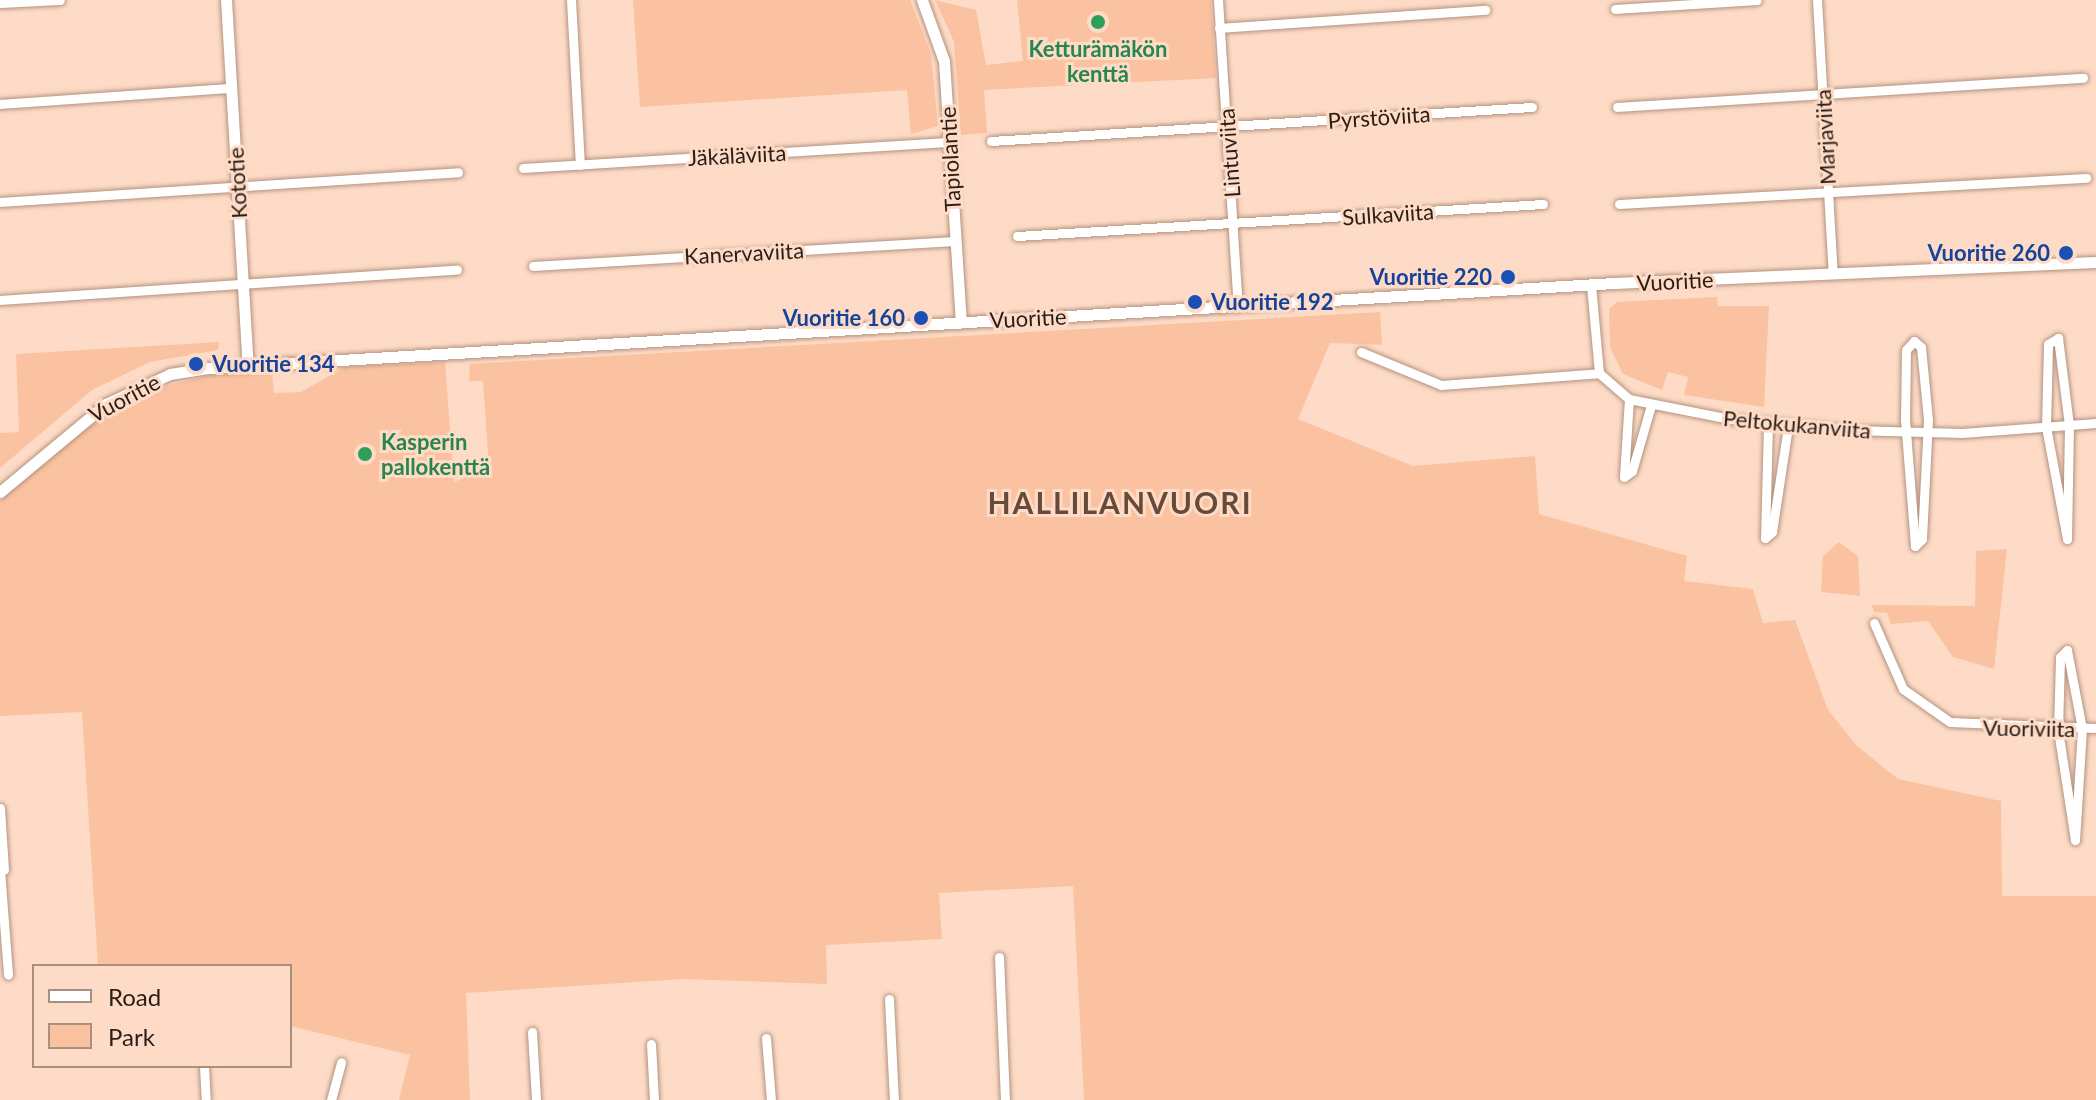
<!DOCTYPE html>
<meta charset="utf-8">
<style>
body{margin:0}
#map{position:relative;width:2096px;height:1100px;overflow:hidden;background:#fedbc6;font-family:Lato,sans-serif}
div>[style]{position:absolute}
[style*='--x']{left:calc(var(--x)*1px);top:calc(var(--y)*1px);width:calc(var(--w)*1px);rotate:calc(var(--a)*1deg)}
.green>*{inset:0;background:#fac2a0}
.roads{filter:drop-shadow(0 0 2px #b3927f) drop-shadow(0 0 2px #b3927f)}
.minor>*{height:9px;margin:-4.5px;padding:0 4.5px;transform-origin:4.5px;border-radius:4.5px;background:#fff}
.tertiary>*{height:11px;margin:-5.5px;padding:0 5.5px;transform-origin:5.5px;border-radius:5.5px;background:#fff}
.dots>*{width:22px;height:22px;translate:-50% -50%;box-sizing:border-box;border:4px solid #fedbc6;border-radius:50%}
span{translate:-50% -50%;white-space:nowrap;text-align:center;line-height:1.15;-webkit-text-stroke:6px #fedbc6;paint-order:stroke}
.leisure-label{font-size:22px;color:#27864d;font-weight:700}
.left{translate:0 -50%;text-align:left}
.street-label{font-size:22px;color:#2a1e16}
.transit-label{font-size:22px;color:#164399;font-weight:700}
.right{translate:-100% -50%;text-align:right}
.district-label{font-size:30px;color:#674a38;font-weight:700;letter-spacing:2px}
.legend{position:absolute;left:32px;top:964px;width:260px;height:104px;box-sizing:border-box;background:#fedbc6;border:2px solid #a98f80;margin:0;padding:10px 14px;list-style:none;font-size:24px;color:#2a1e16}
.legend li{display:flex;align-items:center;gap:16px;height:40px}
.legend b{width:40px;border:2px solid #a98f80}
</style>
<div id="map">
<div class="green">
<i style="clip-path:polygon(633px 0,910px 0,931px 54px,938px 126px,911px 134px,907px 90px,640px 107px)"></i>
<i style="clip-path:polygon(935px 0,976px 10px,986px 65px,1023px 61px,1017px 0,1211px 0,1216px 78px,984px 90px,987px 133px,961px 135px,954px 42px)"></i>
<i style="clip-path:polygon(1717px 297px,1718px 306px,1769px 306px,1764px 407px,1684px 395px,1688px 377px,1668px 372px,1662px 390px,1623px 374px,1610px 347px,1609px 309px,1617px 302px)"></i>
<i style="clip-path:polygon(1380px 312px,1382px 345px,1330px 343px,1298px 419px,1413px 466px,1535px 456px,1539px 514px,1687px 556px,1684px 581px,1753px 589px,1763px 623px,1795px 620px,1828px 710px,1857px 746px,1898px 779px,2001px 801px,2002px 896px,2096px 896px,2096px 1100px,1084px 1100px,1073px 886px,939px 893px,942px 939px,826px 945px,827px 984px,683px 979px,466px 993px,470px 1100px,399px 1100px,410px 1055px,290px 1026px,290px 966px,98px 966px,82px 712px,0 716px,0 501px,69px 439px,139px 393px,206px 376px,272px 371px,274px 393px,301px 392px,345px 367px,445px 362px,454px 482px,489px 468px,483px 381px,469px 381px,470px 364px)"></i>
<i style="clip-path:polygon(219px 342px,218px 350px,150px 362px,92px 390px,0 468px,0 433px,19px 432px,16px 354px)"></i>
<i style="clip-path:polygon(1839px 542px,1858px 556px,1860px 596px,1821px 592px,1823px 556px)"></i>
<i style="clip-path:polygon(2007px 549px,1994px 669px,1953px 657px,1928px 621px,1891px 624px,1887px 613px,1874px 612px,1872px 605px,1975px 606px,1976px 551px)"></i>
</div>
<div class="roads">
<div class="minor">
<i style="--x:571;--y:0;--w:165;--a:86.9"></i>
<i style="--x:1218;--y:0;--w:307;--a:86.3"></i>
<i style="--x:1817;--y:0;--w:274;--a:86.7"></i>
<i style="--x:0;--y:3;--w:60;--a:-2.9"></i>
<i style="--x:1615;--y:9;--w:142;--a:-3.6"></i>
<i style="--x:1219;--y:28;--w:267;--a:-3.9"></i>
<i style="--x:0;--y:104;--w:232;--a:-4"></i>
<i style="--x:1617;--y:107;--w:467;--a:-3.6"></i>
<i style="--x:991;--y:141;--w:542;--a:-3.6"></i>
<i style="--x:523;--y:168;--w:429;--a:-3.5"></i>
<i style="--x:0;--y:202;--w:459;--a:-3.7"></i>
<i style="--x:1619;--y:204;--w:468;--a:-3.2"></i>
<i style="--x:1017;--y:236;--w:527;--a:-3.48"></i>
<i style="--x:533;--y:266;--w:422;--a:-3.4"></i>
<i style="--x:1591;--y:285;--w:88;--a:84.8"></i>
<i style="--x:1599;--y:373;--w:40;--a:41"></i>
<i style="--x:1629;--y:399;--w:103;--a:11.2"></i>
<i style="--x:1730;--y:419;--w:121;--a:5.2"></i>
<i style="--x:1850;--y:430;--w:112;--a:1.5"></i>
<i style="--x:1962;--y:433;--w:134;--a:-4.3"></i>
<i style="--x:0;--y:300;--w:458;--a:-3.8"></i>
<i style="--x:2058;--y:338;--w:88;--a:82.8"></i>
<i style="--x:2069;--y:425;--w:114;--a:91"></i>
<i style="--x:2067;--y:539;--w:114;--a:-100.6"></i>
<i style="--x:2046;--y:427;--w:83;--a:-88.6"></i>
<i style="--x:2048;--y:344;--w:12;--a:-31"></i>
<i style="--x:1914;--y:341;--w:9;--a:41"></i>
<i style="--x:1921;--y:347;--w:73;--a:84.5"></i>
<i style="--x:1928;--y:420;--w:119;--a:92.9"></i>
<i style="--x:1922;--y:539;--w:10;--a:135"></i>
<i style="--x:1915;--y:546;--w:126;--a:-94.5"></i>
<i style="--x:1905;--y:420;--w:70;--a:-89.2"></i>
<i style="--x:1906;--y:350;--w:12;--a:-48"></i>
<i style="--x:1361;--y:352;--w:87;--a:22.4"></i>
<i style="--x:1441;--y:385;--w:158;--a:-4.3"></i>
<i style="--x:1629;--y:399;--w:78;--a:93.7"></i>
<i style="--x:1624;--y:477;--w:10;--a:-37"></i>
<i style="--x:1632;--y:471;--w:69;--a:-73.9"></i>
<i style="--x:1768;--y:424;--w:114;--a:91.5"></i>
<i style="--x:1765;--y:538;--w:9;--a:-41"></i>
<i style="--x:1772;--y:532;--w:107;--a:-81.4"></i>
<i style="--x:1874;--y:623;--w:72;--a:66.3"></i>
<i style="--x:1903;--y:689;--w:57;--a:35.1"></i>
<i style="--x:1950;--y:722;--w:146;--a:2.4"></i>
<i style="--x:2067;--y:650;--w:80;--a:79.2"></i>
<i style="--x:2082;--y:729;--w:111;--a:93.6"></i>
<i style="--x:2075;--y:840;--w:111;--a:-98.8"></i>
<i style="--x:2058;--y:730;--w:73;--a:-88.4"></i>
<i style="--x:2060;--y:657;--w:10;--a:-45"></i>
<i style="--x:0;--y:808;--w:62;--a:86.3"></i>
<i style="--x:0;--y:870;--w:105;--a:85.6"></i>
<i style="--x:999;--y:957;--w:143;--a:87.6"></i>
<i style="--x:889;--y:999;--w:101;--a:87.2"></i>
<i style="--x:532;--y:1032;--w:68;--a:86.6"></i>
<i style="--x:766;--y:1038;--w:62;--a:85.4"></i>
<i style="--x:651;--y:1044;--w:56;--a:86.9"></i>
<i style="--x:204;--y:1066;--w:34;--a:87"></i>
<i style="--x:331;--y:1100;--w:39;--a:-75"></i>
</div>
<div class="tertiary">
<i style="--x:226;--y:0;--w:367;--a:86.6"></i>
<i style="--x:922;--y:0;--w:65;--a:70.2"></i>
<i style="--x:944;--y:61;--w:262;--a:86.3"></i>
<i style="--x:0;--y:492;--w:138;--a:-39.7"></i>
<i style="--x:106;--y:404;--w:71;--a:-25.1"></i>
<i style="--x:170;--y:374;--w:38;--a:-9"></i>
<i style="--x:208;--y:368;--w:1409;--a:-3.46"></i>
<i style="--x:1614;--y:283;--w:482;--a:-2.5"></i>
</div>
</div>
<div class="dots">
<i style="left:1098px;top:22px;background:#2e9e5b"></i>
<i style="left:2066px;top:253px;background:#1a4fb4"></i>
<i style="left:1508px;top:277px;background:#1a4fb4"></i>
<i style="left:1195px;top:302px;background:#1a4fb4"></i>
<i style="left:921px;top:318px;background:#1a4fb4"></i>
<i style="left:196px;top:364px;background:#1a4fb4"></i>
<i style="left:365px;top:454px;background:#2e9e5b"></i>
</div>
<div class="leisure-label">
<span style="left:1098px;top:61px">Ketturämäkön<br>kenttä</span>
<span class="left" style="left:381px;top:454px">Kasperin<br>pallokenttä</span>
</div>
<div class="street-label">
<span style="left:1379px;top:117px;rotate:-4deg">Pyrstöviita</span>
<span style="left:1825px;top:137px;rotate:-93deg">Marjaviita</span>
<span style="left:1229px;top:153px;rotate:-94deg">Lintuviita</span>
<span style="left:737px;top:155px;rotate:-3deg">Jäkäläviita</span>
<span style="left:950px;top:159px;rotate:-93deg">Tapiolantie</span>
<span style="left:237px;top:183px;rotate:-93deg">Kototie</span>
<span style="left:1388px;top:214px;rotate:-4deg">Sulkaviita</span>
<span style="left:744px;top:253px;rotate:-3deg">Kanervaviita</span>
<span style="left:1675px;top:281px;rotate:-3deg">Vuoritie</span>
<span style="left:1028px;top:318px;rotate:-3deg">Vuoritie</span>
<span style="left:124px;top:398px;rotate:-28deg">Vuoritie</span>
<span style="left:1797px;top:424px;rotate:5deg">Peltokukanviita</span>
<span style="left:2029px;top:728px;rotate:1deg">Vuoriviita</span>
</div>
<div class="transit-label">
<span class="right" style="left:2050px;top:253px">Vuoritie 260</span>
<span class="right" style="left:1492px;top:277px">Vuoritie 220</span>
<span class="left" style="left:1211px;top:302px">Vuoritie 192</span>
<span class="right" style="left:905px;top:318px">Vuoritie 160</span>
<span class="left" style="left:212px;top:364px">Vuoritie 134</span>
</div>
<div class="district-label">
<span style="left:1120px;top:502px">HALLILANVUORI</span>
</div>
<ul class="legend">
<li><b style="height:10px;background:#fff"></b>Road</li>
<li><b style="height:22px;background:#fac2a0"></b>Park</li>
</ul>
</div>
